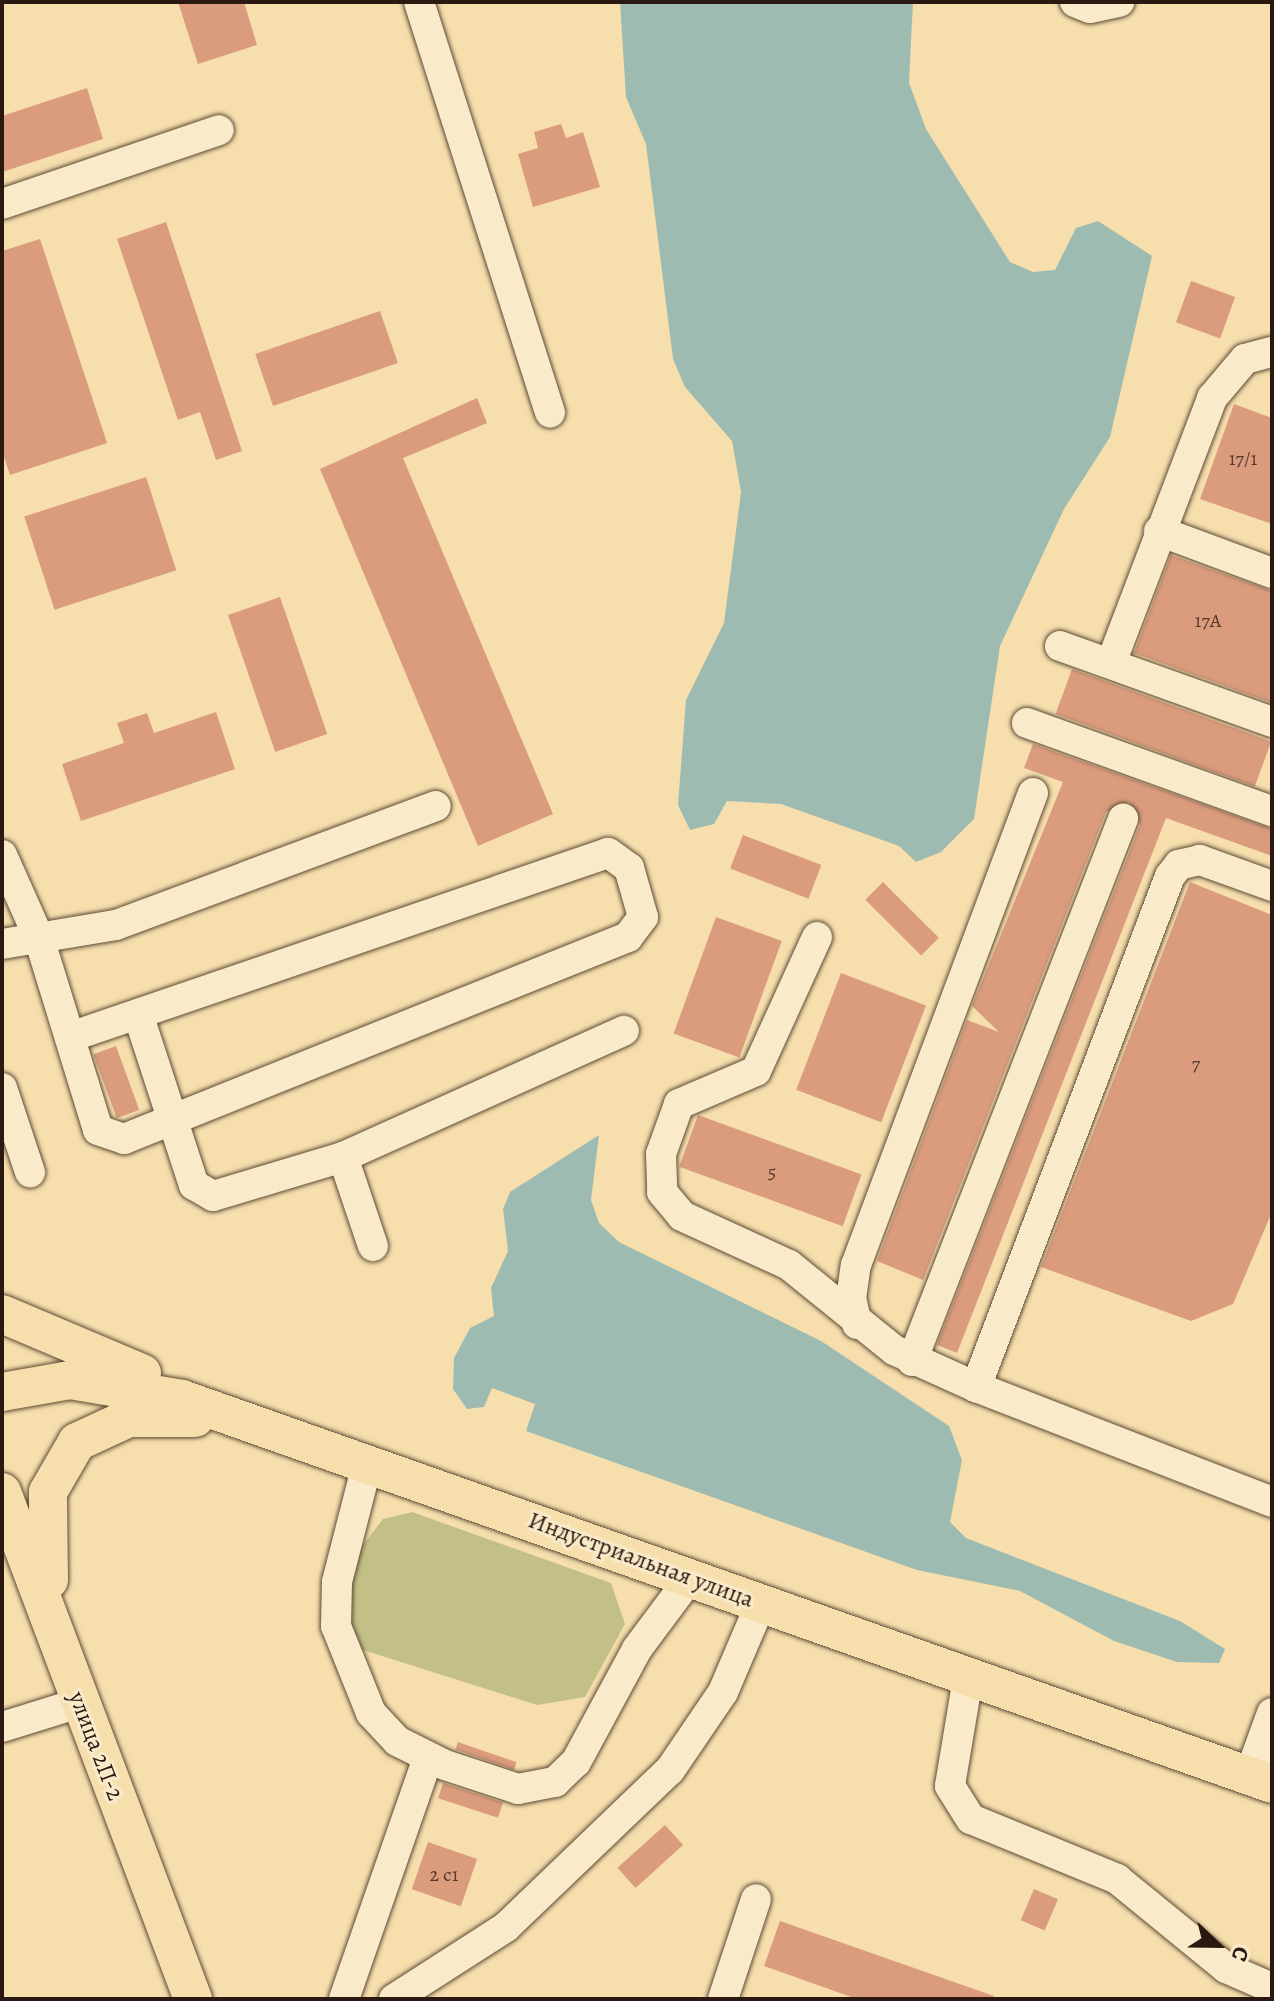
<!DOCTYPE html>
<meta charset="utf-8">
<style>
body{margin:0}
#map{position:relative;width:1274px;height:2001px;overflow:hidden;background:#f6dfad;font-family:Alegreya,serif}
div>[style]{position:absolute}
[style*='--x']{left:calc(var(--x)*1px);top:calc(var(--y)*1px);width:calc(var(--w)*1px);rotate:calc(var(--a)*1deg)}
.green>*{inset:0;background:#c2c086}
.water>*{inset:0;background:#9ebbb2}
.building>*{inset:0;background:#db9c7e;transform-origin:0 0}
.roads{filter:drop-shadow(0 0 2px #5e4a37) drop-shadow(0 0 2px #5e4a37)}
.minor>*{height:30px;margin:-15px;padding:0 15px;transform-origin:15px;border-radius:15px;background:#f9eaca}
.major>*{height:38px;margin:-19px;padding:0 19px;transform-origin:19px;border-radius:19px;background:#f6dfad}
span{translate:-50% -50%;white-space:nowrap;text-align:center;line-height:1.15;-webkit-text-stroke:6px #f9eaca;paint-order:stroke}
.number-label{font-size:20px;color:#57392c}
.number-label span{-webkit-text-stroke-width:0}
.street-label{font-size:24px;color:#2b1810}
.frame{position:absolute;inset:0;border:4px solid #2b1810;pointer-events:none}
.north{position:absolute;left:1178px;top:1905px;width:80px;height:80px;-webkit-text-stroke:6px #f9eaca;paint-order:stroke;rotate:112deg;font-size:22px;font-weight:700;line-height:32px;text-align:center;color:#2b1810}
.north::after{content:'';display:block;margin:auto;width:28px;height:36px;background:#2b1810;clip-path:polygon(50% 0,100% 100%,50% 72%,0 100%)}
</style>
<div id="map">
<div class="green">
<i style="clip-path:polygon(412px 1512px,611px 1583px,625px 1624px,585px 1697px,537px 1705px,363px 1650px,350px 1625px,348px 1588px,360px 1549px,383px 1519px)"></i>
</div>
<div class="water">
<i style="clip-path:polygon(620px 2px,913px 2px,909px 83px,926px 129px,1010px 262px,1033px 272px,1055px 270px,1076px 228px,1098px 221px,1152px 256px,1110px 437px,1064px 509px,1000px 646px,974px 819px,941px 852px,916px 862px,899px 846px,781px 804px,727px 801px,714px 824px,690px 830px,678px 805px,686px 700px,724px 623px,741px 492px,732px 441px,685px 387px,673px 359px,646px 144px,626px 97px)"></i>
<i style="clip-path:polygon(599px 1135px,591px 1200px,599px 1223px,619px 1242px,821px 1341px,949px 1426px,962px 1460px,950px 1522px,966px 1538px,1180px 1621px,1225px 1649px,1219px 1663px,1177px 1662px,1114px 1641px,1020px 1591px,917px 1570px,526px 1431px,535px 1404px,492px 1388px,484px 1407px,467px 1409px,453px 1389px,454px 1358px,470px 1328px,494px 1316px,491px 1288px,508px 1251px,503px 1209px,510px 1192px)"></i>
</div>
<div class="building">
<i style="clip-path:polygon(178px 2px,244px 2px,257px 45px,198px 64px)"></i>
<i style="clip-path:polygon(87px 88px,103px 139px,2px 172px,2px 116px)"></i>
<i style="clip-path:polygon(561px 124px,566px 138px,583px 132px,600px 187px,533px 207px,518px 154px,538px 148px,534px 132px)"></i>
<i style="clip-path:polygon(166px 222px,242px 451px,216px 460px,200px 412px,178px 420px,117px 239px)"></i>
<i style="clip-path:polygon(40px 239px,107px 443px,10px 475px,2px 451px,2px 251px)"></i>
<i style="left:1191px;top:281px;width:47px;height:44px;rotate:20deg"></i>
<i style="left:380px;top:311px;width:55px;height:132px;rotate:71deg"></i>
<i style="clip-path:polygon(477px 398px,487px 423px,403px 458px,553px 814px,478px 846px,320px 469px)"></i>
<i style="clip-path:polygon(1234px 404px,1272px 418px,1272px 524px,1200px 499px)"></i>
<i style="left:146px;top:477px;width:98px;height:128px;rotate:72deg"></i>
<i style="clip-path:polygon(1171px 555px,1272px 591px,1272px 703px,1134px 653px)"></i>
<i style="left:280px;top:597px;width:145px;height:55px;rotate:71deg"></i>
<i style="left:1072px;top:669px;width:212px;height:48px;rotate:20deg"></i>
<i style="clip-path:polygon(216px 712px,235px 769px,81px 821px,62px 764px,124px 743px,117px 723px,147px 713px,154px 733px)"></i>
<i style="clip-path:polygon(1033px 744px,1272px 829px,1272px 856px,1166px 818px,957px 1353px,937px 1345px,1140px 825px,1129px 802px,1106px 812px,915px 1301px,923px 1280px,877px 1261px,967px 1020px,999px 1032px,972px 1006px,1063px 782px,1024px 768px)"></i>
<i style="left:743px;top:835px;width:84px;height:36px;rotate:21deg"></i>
<i style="left:883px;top:882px;width:79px;height:25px;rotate:45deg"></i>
<i style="clip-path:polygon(1190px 882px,1272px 915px,1272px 1212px,1233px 1304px,1191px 1321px,1041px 1267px)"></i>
<i style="left:716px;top:917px;width:70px;height:124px;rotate:20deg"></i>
<i style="left:841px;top:973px;width:91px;height:125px;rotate:21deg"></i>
<i style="left:116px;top:1046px;width:68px;height:24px;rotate:70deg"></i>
<i style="left:698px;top:1115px;width:174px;height:55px;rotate:20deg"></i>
<i style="left:458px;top:1742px;width:62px;height:8px;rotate:19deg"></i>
<i style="left:443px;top:1783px;width:63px;height:16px;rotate:18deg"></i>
<i style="left:665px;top:1825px;width:27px;height:64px;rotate:48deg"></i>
<i style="left:428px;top:1842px;width:52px;height:50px;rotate:19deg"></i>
<i style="left:1034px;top:1889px;width:26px;height:34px;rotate:23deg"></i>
<i style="clip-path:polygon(780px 1921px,994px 1996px,993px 1999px,857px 1999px,764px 1966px)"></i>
</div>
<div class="roads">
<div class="minor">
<i style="--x:419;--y:2;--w:431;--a:72.3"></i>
<i style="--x:1075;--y:2;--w:16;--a:22"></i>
<i style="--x:1090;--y:8;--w:30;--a:-12"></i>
<i style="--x:2;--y:204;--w:229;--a:-18.8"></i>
<i style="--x:1159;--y:531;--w:121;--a:20.4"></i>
<i style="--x:1060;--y:646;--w:225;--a:19.7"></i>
<i style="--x:1111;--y:663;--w:284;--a:-69.1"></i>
<i style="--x:1212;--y:398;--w:51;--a:-49.8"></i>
<i style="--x:1245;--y:359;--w:28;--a:-15"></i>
<i style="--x:1027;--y:723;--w:260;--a:19.8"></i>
<i style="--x:2;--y:855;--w:91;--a:66"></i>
<i style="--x:39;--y:938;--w:201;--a:72.9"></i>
<i style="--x:98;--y:1130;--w:28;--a:19"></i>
<i style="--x:124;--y:1139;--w:543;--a:-21.84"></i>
<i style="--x:628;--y:937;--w:25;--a:-53"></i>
<i style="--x:643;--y:917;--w:51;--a:-105.9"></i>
<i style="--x:629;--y:868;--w:26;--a:-144"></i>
<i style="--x:608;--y:853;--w:569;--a:161.12"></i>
<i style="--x:1272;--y:886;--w:77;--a:-160.1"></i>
<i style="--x:1200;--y:860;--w:22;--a:167"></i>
<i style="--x:1179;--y:865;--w:14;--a:129"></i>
<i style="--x:1170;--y:876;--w:547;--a:110.79"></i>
<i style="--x:976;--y:1387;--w:318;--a:21.2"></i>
<i style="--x:817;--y:937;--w:147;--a:114.5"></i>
<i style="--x:756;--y:1071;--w:84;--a:156.8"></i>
<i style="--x:679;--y:1104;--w:53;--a:109.8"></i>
<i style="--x:661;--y:1154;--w:38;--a:88"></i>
<i style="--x:662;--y:1192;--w:31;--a:50"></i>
<i style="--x:682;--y:1216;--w:118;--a:24.6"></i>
<i style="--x:789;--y:1265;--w:135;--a:39"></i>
<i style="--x:894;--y:1350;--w:90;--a:24.3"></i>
<i style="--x:2;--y:944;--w:116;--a:-9.5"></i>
<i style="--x:116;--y:925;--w:341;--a:-20.4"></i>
<i style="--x:138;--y:1014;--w:180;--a:71.9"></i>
<i style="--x:194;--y:1185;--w:22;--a:30"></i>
<i style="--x:213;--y:1196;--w:136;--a:-16.7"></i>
<i style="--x:343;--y:1157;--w:308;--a:-24.2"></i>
<i style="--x:2;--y:1088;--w:89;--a:71.6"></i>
<i style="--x:343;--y:1157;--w:94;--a:71.4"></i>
<i style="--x:857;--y:1324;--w:26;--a:-103"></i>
<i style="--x:851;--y:1299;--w:34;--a:-82"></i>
<i style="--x:856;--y:1265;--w:504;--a:-69.44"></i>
<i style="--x:912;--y:1361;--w:582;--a:-68.73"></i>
<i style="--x:368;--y:1461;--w:125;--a:104.4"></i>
<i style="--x:337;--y:1582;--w:44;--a:91.3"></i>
<i style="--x:336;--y:1626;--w:94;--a:68.1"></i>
<i style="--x:371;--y:1713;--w:38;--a:47"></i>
<i style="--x:397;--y:1741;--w:54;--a:26.6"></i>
<i style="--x:445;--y:1765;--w:77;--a:18.2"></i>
<i style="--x:518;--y:1789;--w:38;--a:-11"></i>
<i style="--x:555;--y:1782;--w:29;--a:-44"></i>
<i style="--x:576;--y:1762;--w:128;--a:-61.6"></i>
<i style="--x:637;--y:1649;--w:89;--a:-53.3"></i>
<i style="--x:968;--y:1678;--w:109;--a:99.5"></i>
<i style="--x:950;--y:1786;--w:39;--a:58"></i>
<i style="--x:971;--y:1819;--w:158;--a:22.3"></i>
<i style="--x:1117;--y:1879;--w:141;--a:39.2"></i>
<i style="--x:1226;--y:1968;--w:50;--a:23.5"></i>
<i style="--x:2;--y:1727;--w:81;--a:-17.3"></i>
<i style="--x:1249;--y:1776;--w:67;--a:-69.9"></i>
<i style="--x:344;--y:1999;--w:255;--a:-70.8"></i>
<i style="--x:394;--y:1999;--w:133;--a:-32.7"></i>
<i style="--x:506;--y:1927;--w:227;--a:-43.8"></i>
<i style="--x:670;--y:1770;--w:94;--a:-55.8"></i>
<i style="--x:723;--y:1692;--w:97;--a:-66.9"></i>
<i style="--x:723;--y:1999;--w:105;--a:-71.7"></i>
</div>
<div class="major">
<i style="--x:2;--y:1314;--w:152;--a:22.9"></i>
<i style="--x:2;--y:1392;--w:69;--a:-10"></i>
<i style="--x:70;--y:1380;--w:114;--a:9.6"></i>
<i style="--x:182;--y:1399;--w:1156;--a:19.45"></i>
<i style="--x:2;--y:1492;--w:542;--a:69.36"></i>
<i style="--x:49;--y:1580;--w:88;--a:-90.7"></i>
<i style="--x:48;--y:1492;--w:58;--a:-59.9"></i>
<i style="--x:77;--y:1442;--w:57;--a:-24.8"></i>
<i style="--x:129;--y:1418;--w:66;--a:0"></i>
</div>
</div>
<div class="number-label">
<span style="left:1243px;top:458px">17/1</span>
<span style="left:1208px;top:620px">17А</span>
<span style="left:1196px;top:1063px">7</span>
<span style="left:772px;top:1171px">5</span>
<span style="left:444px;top:1874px">2 с1</span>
</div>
<div class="street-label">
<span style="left:641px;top:1560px;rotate:20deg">Индустриальная улица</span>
<span style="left:96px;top:1746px;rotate:69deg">улица 2П-2</span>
</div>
<div class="frame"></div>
<div class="north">С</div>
</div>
